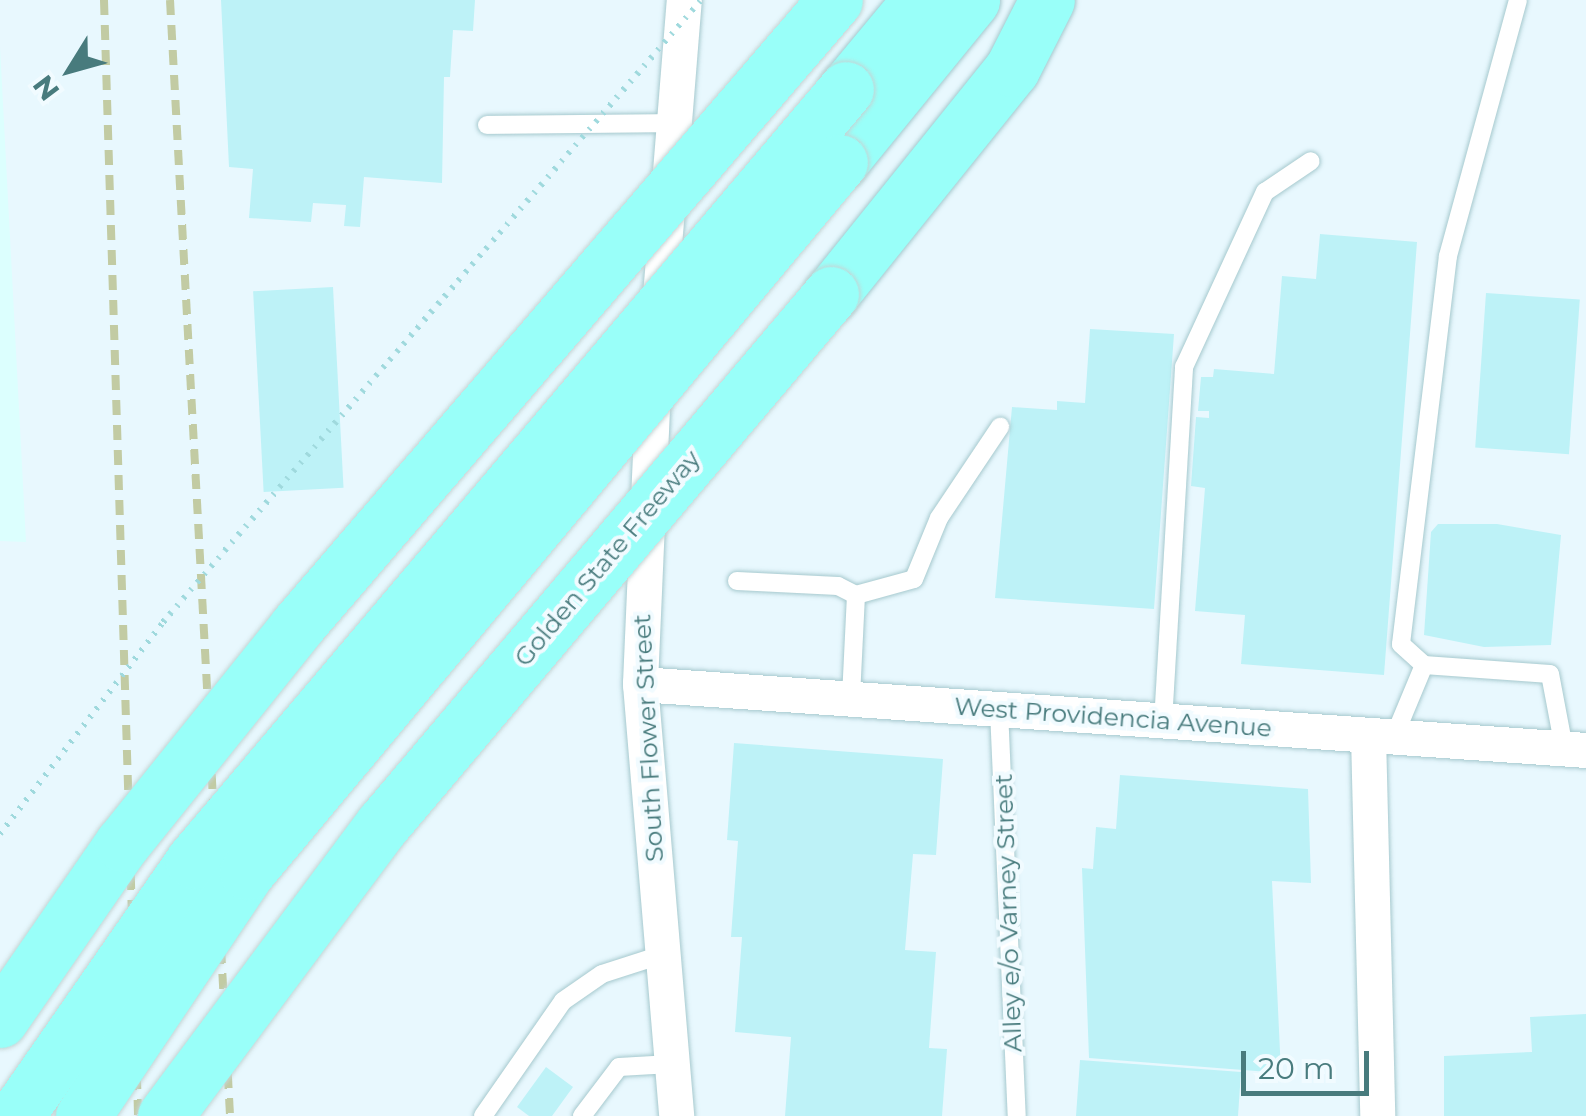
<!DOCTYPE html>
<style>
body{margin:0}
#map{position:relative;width:1586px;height:1116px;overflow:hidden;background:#e8f8fe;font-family:Montserrat,sans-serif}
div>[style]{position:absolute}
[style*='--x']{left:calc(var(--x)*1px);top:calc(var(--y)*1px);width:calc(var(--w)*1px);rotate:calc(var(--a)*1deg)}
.commercial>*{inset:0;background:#dcfffe}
.building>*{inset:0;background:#bdf2f7;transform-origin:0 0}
.roads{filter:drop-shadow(0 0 2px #a6c9ce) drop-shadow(0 0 2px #a6c9ce)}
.lane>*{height:18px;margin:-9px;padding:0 9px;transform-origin:9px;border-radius:9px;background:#fff}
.street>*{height:35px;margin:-17.5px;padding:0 17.5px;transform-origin:17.5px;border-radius:17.5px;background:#fff}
.highway>*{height:55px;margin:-27.5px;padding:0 27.5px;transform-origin:27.5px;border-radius:27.5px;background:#99fff9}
.rail>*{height:8px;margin-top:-4px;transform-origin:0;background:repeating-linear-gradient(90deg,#c2cba3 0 15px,transparent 0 25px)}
.path-bridge>*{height:6px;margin-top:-3px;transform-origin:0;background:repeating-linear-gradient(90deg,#9fd9dd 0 2.5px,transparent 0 10.5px)}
.bridges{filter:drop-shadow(0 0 2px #c4d5d5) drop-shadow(0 0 2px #c4d5d5)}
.highway-bridge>*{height:55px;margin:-27.5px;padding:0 27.5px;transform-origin:27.5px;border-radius:27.5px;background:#99fff9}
span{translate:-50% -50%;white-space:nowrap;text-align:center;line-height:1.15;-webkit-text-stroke:8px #f1fbff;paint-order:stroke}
.street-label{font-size:25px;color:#487b7d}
.north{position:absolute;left:20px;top:20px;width:100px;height:100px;-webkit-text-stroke:8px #f1fbff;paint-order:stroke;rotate:233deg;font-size:28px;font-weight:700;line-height:40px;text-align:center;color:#487b7d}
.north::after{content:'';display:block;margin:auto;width:35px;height:45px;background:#487b7d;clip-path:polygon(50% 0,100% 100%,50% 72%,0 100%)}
.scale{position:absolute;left:1241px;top:1051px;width:128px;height:45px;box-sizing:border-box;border:5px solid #487b7d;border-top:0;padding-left:12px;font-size:30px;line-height:35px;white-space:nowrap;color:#487b7d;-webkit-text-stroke:8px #f1fbff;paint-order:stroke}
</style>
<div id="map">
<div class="commercial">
<i style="clip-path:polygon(0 47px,26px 542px,0 541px)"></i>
</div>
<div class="building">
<i style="clip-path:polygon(221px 0,475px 0,473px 31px,453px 30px,450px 77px,444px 77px,442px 183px,364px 177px,360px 227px,344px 226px,346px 205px,313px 203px,311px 222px,249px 218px,253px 169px,229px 167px)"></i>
<i style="clip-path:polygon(1320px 234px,1417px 242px,1384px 675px,1241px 664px,1245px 615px,1195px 611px,1205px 488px,1191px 486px,1196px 417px,1209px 418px,1209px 411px,1198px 411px,1201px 377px,1213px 377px,1214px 369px,1274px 374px,1282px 276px,1316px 279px)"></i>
<i style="left:333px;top:287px;width:201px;height:80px;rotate:87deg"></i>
<i style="left:1486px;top:293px;width:94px;height:155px;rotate:4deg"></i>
<i style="clip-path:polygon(1090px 329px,1174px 334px,1154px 609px,995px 598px,1012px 407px,1057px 410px,1057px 401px,1085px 403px)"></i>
<i style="clip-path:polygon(1438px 524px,1497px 524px,1561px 535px,1551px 645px,1484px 647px,1424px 635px,1431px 532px)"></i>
<i style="clip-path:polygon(734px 743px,943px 759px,936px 855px,913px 854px,905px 950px,936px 952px,929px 1048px,947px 1049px,942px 1116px,785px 1116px,791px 1037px,735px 1032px,742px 937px,731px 937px,738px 841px,727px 840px)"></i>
<i style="clip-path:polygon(1120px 775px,1308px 789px,1311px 883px,1272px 881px,1281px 1073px,1089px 1058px,1082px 868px,1093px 869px,1096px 827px,1116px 829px)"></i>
<i style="clip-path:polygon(1586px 1014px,1586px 1116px,1444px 1116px,1444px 1056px,1532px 1052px,1530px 1017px)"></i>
<i style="clip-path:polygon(1080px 1060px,1241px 1072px,1238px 1116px,1076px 1116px)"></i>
<i style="clip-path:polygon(546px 1067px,573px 1087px,552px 1116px,529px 1116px,517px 1107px)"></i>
</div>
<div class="roads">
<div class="lane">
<i style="--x:487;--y:125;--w:187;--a:-0.6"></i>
<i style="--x:737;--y:581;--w:101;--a:2.8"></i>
<i style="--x:838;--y:586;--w:20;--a:27"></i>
<i style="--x:856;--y:595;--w:101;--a:92.8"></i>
<i style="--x:856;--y:595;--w:60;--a:-15.4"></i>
<i style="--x:914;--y:579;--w:66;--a:-67.7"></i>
<i style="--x:939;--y:518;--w:110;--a:-56.2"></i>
<i style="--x:1424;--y:665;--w:31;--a:-138"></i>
<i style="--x:1401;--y:644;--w:391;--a:-83.1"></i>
<i style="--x:1448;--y:256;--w:265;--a:-74.7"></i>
<i style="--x:999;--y:710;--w:406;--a:87.5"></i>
<i style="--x:1163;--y:722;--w:356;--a:-86.6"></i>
<i style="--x:1184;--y:367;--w:193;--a:-65.2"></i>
<i style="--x:1265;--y:192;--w:55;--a:-34"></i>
<i style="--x:1394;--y:737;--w:78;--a:-67.4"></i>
<i style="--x:1424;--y:665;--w:126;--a:4.1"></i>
<i style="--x:1550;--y:674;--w:75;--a:79.3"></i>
<i style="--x:483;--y:1116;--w:140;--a:-55.2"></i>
<i style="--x:563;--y:1001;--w:47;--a:-34.7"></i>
<i style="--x:602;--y:974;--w:62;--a:-17.9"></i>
<i style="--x:582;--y:1116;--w:61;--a:-52.9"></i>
<i style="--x:619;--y:1067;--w:52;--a:-3.3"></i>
</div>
<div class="street">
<i style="--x:659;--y:308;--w:309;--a:-85.4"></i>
<i style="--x:653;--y:385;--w:299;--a:92.5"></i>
<i style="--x:640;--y:684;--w:433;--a:85.2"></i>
<i style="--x:640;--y:684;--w:948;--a:3.99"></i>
<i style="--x:1368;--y:735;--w:381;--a:88.6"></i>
</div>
<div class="highway">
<i style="--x:846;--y:89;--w:116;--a:-50.3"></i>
<i style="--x:840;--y:162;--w:209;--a:-50.8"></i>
<i style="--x:831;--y:294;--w:289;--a:-51.2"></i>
<i style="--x:1012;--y:69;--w:77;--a:-63.1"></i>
</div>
</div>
<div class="rail">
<i style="--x:104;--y:0;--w:1117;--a:88.25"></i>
<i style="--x:170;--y:0;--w:1118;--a:86.92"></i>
</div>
<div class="path-bridge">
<i style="--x:0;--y:834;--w:267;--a:-52.4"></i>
<i style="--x:163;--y:622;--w:822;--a:-49.14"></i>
</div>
<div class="bridges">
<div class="highway-bridge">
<i style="--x:0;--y:1020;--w:214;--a:-55.3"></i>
<i style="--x:122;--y:844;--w:280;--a:-51.2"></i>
<i style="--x:297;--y:626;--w:825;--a:-49.32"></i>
<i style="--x:16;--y:1116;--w:310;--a:-55.2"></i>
<i style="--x:193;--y:861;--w:1011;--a:-49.77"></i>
<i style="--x:83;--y:1116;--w:294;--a:-56.1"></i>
<i style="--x:247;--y:872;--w:925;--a:-50.13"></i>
<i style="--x:165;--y:1116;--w:364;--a:-53.3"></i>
<i style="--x:383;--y:824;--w:694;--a:-49.79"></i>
</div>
</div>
<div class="street-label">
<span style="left:607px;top:558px;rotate:-50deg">Golden State Freeway</span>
<span style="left:1113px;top:717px;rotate:4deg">West Providencia Avenue</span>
<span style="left:648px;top:738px;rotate:-93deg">South Flower Street</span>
<span style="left:1008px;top:913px;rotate:-92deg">Alley e/o Varney Street</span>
</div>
<div class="north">N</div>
<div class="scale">20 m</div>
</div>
